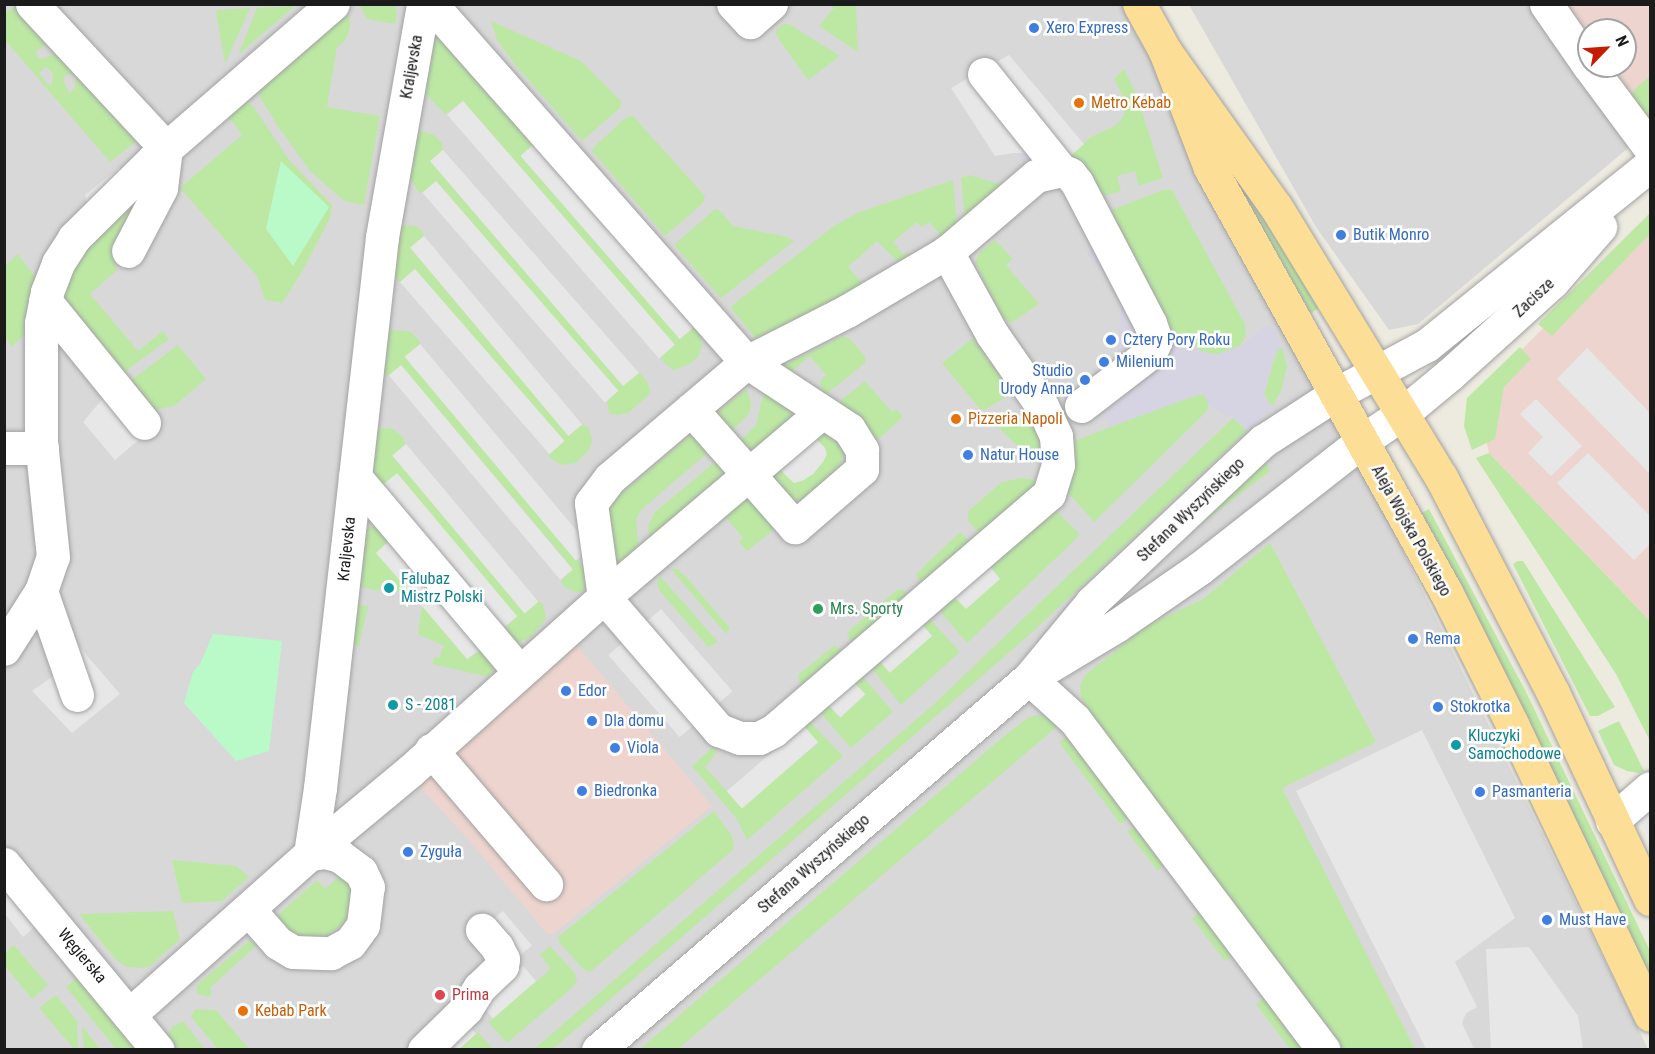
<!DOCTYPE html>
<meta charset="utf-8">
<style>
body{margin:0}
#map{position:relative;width:1655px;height:1054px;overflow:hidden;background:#edeae0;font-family:"Roboto Condensed",sans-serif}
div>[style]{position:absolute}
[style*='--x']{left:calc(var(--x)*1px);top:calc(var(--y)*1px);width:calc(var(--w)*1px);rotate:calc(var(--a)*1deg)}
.residential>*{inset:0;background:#d9d8d8}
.commercial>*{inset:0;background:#eed4ce}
.grass>*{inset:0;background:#bce8a4;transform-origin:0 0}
.park>*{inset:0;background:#baf9c8}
.parking>*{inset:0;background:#e7e7e7;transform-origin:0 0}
.plaza>*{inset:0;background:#d6d4e2}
.roads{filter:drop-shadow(0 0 2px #a2a2a2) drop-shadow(0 0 2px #a2a2a2)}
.minor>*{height:33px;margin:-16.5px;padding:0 16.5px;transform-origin:16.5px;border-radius:16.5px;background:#fff}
.major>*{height:33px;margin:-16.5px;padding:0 16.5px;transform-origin:16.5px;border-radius:16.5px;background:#fcde96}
.dots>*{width:16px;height:16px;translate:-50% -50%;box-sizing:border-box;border:3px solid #fff;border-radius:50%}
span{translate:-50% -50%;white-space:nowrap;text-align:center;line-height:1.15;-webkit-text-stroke:5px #fff;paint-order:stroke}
.shop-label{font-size:16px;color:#366cbe}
.left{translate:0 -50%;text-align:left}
.right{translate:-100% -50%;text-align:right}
.street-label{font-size:16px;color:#1b1b1b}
.food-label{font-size:16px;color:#c56008}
.culture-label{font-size:16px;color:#0d838f}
.leisure-label{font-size:16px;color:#27864d}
.health-label{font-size:16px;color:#be3a42}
.frame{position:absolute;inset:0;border:6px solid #1b1b1b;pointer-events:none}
.north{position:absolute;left:1577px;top:18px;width:60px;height:60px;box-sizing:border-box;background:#fff;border:2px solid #a4a4a4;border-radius:50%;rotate:65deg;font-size:16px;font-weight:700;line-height:24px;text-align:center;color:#1b1b1b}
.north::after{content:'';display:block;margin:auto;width:21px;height:27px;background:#c51c00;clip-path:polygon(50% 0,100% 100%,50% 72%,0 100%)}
</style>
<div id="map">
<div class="residential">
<i style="clip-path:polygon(5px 4px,1127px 5px,1338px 419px,1648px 1049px,5px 1050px)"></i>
<i style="clip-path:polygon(1189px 5px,1535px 5px,1639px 139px,1418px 324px,1389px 330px,1316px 227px)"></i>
</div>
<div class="commercial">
<i style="clip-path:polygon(evenodd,1535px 5px,1650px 5px,1650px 98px,1622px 120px,1535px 5px,1589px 30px,1625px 30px,1625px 66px,1589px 66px,1589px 30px)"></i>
<i style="clip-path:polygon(1650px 220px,1650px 621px,1489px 453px,1477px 395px)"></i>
<i style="clip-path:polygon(576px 644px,712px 806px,552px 935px,547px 934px,468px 839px,414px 781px)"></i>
</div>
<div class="grass">
<i style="clip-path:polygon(360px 5px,395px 5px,397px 13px,395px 24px,367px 19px)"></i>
<i style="clip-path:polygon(830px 5px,856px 5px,858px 52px,819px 26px,834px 8px)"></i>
<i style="clip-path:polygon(evenodd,22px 6px,142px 137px,110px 162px,5px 40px,4px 13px,15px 7px,22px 6px,48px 44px,53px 54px,43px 59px,38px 58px,36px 51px,48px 44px,22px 6px,46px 67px,53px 73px,52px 85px,47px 84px,39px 73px,46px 67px,22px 6px,70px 74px,76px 77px,75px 87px,69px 94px,64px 81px,64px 76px,70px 74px)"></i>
<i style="clip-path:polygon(295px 6px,238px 55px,257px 8px)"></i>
<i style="clip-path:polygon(250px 8px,225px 64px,216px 10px)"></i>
<i style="clip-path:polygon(347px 12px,350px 19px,350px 28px,345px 41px,337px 47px,327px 107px,380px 116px,364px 205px,344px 201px,310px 171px,277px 125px,260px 97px,257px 85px)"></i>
<i style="clip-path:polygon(491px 21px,581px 61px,621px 101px,620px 108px,582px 141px,516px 66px,497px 40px)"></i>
<i style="clip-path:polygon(784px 24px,789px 24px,840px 56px,808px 80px,776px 35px,776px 30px)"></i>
<i style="clip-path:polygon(441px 36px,534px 144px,521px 157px,681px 338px,694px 327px,701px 334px,702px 347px,698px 357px,690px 364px,674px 370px,665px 364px,660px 357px,674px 345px,463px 101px,445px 114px,424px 92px,430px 45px,436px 37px)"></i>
<i style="clip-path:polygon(1124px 69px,1136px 93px,1163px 178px,1139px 186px,1135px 171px,1117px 176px,1121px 191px,1101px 197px,1068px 158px,1091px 137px,1116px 125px,1124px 116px,1125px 100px,1114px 79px)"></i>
<i style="clip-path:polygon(1650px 76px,1650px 127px,1627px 100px,1635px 89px)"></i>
<i style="clip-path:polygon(evenodd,241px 99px,253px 106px,290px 161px,332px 205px,330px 218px,303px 270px,281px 305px,280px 302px,265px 300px,257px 276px,180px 188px,242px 135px,225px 112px,241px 99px,281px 161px,293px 266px,266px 229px,281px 161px)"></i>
<i style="clip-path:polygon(633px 116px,705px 196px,703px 203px,665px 236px,591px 150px,625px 118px)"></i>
<i style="clip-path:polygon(422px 131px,434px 135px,442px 143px,443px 150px,431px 162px,623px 386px,639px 373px,644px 377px,649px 386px,650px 394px,628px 413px,617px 415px,609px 413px,607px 402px,616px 392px,436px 181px,422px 193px,418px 192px,408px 173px,416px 134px)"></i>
<i style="clip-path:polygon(157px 168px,125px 256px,115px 265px,117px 270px,90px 294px,138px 351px,163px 331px,169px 339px,123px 373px,66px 301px,63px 289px,67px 266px)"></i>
<i style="clip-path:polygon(969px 175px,1006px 186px,965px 220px,961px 178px)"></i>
<i style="clip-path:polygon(953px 180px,957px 225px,942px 237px,929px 222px,922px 227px,917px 222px,893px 242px,904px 255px,907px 253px,913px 260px,904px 268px,877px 241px,848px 267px,864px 285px,758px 341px,730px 307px,834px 226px,857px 213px)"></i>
<i style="clip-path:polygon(1163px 190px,1172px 190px,1245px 324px,1246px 336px,1240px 346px,1217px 354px,1202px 352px,1171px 330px,1109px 211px)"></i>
<i style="clip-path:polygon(1242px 191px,1248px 194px,1320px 308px,1309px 314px)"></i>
<i style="clip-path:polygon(715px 209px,719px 210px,733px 226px,787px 237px,794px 241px,721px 298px,674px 245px)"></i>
<i style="clip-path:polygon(1650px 213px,1650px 234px,1552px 336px,1538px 324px)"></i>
<i style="clip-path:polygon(404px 225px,416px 226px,422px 231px,424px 236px,410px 248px,569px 435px,583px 424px,589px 428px,592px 440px,590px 449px,576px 463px,561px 465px,549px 457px,549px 454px,563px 441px,415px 270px,400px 282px,396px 279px,392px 266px,396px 230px)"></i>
<i style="clip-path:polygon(995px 240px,1013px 259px,1006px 265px,1039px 304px,1011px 323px,1002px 317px,975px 262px,980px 252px)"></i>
<i style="clip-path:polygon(18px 254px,35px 277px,26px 333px,12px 347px,5px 337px,5px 266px)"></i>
<i style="clip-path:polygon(400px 330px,411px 332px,419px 340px,420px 344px,405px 357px,586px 570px,589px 584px,585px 589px,578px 593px,564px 587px,561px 581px,573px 569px,401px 365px,389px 376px,385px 375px,383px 367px,385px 337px,390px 331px)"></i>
<i style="clip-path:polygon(843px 336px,849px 338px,865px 356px,865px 363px,824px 396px,820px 381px,826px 375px,810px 356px,789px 374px,782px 366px)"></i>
<i style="clip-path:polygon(973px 338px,1011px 390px,1006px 397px,984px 410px,980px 409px,942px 363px)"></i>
<i style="clip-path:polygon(178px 345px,206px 379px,174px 406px,153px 410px,130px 381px)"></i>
<i style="clip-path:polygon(1282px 347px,1287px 366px,1281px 391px,1272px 407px,1264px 395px,1276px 352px)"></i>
<i style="clip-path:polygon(1520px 347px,1531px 359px,1504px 387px,1495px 439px,1472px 450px,1464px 426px,1467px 398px)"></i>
<i style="clip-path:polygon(865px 381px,892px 412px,896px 409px,903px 417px,878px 439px,865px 435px,840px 411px,840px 401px)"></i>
<i style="clip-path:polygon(747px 389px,751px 404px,749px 414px,728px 435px,718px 415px,719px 410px)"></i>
<i style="clip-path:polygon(764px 390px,798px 415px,754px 455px,738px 443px,756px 425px)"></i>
<i style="clip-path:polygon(1195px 394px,1205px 395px,1209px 402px,1207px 411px,1094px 522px,1064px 488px,1067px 444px)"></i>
<i style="clip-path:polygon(997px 417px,1013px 418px,1035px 427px,1041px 441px,1041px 452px,1035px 456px,1027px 455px,995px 424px)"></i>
<i style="clip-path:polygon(1233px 418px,1247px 431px,1027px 637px,553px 1049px,533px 1050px,933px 705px)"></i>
<i style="clip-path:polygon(391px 428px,401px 435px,406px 444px,394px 456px,524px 611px,539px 601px,543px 604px,546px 619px,531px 637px,520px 642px,510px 639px,503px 630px,516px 617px,397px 474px,382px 486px,373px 474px,373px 435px,377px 429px)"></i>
<i style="clip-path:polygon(831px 428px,844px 452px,840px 470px,815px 495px,799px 500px,786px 498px,764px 476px,777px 467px,794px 483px,825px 448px,816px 439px,815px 432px)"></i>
<i style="clip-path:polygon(698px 435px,712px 449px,641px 510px,636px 520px,639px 554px,617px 571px,606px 507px,689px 436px)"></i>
<i style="clip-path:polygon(1489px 453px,1650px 621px,1650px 741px,1616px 674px,1476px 458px)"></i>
<i style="clip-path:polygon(720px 458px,733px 474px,650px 544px,648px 526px,654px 513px)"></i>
<i style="clip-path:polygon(1264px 459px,1270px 471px,1201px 524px,1200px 520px)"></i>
<i style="clip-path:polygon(1021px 478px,1038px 480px,1037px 487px,982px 534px,978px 532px,968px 520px,968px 511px,1002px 482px)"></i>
<i style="clip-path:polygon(739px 486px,773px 521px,771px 532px,747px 551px,739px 542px,743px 538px,724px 515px)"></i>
<i style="clip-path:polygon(1054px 509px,1079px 533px,1077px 538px,967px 643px,936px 606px,951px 593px,966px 609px,1000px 579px,988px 564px)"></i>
<i style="clip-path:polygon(1429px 509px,1527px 694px,1650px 951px,1650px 977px,1517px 697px,1460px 585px,1420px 514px)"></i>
<i style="clip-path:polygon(379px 526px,390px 540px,376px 553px,411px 593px,380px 588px,379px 591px,356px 586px,364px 531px,370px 527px)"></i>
<i style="clip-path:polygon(960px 532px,970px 542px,925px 583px,920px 583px,916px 574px)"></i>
<i style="clip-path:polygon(1270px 543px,1376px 742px,1282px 788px,1415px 1049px,1343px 1049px,1099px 728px,1081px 697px,1080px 686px,1085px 675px,1147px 626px,1203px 599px)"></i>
<i style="clip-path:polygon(1518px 561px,1523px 561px,1615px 707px,1598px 716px,1590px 716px,1513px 564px)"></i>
<i style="clip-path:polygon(671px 569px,677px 569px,687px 578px,730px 628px,726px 634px)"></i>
<i style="clip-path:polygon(660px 576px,718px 642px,708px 647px,659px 590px,657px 583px)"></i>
<i style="clip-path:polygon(902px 589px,907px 595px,857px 641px,850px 640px,847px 634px,851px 629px,897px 590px)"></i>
<i style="clip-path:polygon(355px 604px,368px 606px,359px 646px,350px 644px)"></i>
<i style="clip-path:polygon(422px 606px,467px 659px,483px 648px,493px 660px,493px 669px,489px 677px,432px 664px,435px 656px,439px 658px,444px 646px,418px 634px)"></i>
<i style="clip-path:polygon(928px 617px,960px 652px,901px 705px,871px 667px,877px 658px,890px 673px,919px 621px)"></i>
<i style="clip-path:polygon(835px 645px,841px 651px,802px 685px,800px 684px,798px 675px)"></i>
<i style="clip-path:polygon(862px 676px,893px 712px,851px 748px,820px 712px,826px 702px,839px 717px,865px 695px,851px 679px)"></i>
<i style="clip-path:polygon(1038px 715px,1051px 717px,1060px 724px,678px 1049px,639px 1050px,1003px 737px,1029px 717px)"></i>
<i style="clip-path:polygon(808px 720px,843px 756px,747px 840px,737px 819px,692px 766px,715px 745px,717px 752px,705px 767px,741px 807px,818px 743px,803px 725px)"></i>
<i style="clip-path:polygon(1619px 721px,1644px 771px,1638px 773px,1627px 771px,1614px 765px,1598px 731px)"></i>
<i style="left:1068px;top:736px;width:102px;height:11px;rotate:53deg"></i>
<i style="clip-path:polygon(714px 811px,732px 836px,734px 849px,590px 972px,583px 969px,559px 942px,558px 937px)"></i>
<i style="left:1136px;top:825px;width:49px;height:11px;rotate:52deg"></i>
<i style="clip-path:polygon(172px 860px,236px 866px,249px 877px,222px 901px,182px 903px)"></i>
<i style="clip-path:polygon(343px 873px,351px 884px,351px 913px,344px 924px,324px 938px,311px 940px,289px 934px,279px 920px,279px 914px,317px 880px,325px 889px)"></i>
<i style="clip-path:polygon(173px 911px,180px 939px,149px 967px,140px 968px,127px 967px,115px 959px,79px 914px)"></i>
<i style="left:1202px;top:911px;width:54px;height:12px;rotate:53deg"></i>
<i style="clip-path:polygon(250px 940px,256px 946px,211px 987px,211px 997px,197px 994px,197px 985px)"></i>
<i style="clip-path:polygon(14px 945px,48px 985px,32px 999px,5px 966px,5px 953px)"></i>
<i style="clip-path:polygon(550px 946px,575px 973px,577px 980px,573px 987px,507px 1043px,488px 1022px,551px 969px,540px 954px)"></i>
<i style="clip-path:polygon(80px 975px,142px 1049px,116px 1049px,66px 987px)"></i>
<i style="clip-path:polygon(56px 995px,77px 1021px,78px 1049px,74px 1049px,39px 1008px)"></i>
<i style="clip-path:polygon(1266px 996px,1303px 1045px,1298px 1049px,1290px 1049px,1256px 1004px)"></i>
<i style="clip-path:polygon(195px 1009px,216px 1010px,249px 1049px,218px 1049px,191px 1017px)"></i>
<i style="clip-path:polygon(183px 1021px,205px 1049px,179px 1049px,168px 1036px,172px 1027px)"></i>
<i style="clip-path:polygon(82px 1026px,100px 1049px,84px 1049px)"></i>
<i style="clip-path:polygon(478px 1032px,493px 1049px,459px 1049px,476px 1034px)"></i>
</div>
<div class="park">
<i style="clip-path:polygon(281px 161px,329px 207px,293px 266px,266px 229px)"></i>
<i style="clip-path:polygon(213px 634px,282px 641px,269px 751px,236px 761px,184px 703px,193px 672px,200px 664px)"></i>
</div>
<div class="parking">
<i style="clip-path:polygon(1009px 55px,1084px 144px,1068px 158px,1014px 153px,995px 156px,951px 88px)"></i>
<i style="left:463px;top:101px;width:323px;height:21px;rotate:49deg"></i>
<i style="left:534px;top:144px;width:243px;height:18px;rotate:49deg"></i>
<i style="clip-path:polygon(443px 150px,639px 373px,623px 386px,430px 161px)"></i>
<i style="clip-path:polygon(120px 167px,122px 187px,90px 215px,85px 195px)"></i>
<i style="left:436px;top:181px;width:278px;height:18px;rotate:49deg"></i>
<i style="left:424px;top:236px;width:246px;height:18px;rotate:50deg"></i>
<i style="left:415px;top:269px;width:228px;height:20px;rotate:49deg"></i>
<i style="left:420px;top:344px;width:266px;height:20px;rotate:50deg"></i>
<i style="clip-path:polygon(1587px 348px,1650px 413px,1650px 474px,1557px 379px)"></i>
<i style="left:401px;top:365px;width:267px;height:16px;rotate:50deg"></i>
<i style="clip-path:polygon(119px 368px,162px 420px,115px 460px,83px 422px,105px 396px)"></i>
<i style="clip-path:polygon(1536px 399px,1582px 446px,1551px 476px,1528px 453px,1543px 437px,1520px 414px)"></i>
<i style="clip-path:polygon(816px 439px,825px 448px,827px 454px,823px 462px,813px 474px,802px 481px,794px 483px,780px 470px)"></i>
<i style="left:406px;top:444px;width:206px;height:18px;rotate:50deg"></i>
<i style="clip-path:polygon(1588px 453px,1650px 516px,1650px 544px,1634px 560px,1557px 483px)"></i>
<i style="left:397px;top:473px;width:187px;height:20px;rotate:50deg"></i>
<i style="clip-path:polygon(390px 540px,483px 648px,467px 659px,411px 593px,376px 553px)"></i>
<i style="clip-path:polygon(988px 564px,1000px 579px,966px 609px,951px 593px)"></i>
<i style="left:661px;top:609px;width:109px;height:70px;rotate:49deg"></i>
<i style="left:919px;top:621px;width:20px;height:56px;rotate:49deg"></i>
<i style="clip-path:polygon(73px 636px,78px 645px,120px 694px,72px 733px,32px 691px,53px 676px)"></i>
<i style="left:851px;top:679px;width:21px;height:34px;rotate:47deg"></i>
<i style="left:803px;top:725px;width:23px;height:101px;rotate:49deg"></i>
<i style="clip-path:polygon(1422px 730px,1515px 918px,1455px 962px,1477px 1007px,1466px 1013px,1462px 1023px,1474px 1049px,1426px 1049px,1296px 791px)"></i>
<i style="clip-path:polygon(1650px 812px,1650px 841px,1640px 820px)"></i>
<i style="clip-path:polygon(4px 883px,38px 924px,23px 937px,5px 914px)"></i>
<i style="left:503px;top:911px;width:45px;height:20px;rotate:50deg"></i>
<i style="clip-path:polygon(1529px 947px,1578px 1016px,1583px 1049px,1491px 1049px,1486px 949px)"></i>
<i style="left:523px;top:966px;width:20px;height:57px;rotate:49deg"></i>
<i style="clip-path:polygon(468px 1025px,476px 1034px,459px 1049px,440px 1050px)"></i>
</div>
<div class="plaza">
<i style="clip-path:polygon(1018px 153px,1068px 158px,1109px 211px,1171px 329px,1202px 352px,1217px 354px,1240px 346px,1266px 326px,1272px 325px,1282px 347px,1276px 352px,1264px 394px,1272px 407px,1247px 431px,1238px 421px,1209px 406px,1205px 396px,1200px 394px,1110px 427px,1102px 409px,1071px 421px,1060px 405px,1117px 357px,1122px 294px,1115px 296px,1109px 289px,1114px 284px,1087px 254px,1097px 244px,1071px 192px,1019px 176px,1024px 162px)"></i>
</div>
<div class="roads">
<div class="minor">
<i style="--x:32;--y:4;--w:197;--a:47.1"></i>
<i style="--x:166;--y:148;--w:40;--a:97.1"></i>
<i style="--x:161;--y:188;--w:71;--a:117.6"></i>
<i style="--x:431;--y:4;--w:478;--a:48.6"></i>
<i style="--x:747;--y:362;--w:122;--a:33.3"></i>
<i style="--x:849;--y:429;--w:25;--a:58"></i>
<i style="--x:862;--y:450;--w:19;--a:90"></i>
<i style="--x:862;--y:469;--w:89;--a:139.1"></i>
<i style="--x:795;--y:527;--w:157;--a:-131.4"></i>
<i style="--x:733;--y:4;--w:25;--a:47"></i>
<i style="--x:750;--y:22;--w:28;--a:-41"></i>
<i style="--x:1546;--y:4;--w:75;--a:55.3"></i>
<i style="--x:1589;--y:66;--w:102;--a:53.4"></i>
<i style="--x:984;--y:74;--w:123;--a:51.3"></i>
<i style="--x:1061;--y:170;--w:10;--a:24"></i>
<i style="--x:1070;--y:174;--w:11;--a:52"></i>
<i style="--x:1077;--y:183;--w:158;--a:62.5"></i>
<i style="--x:1150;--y:323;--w:18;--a:71"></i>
<i style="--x:1156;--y:340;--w:14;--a:115"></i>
<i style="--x:1150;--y:353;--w:87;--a:142.5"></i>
<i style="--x:45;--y:301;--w:157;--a:50.9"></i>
<i style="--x:822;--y:412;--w:286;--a:139.7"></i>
<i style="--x:604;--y:597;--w:176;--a:49.2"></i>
<i style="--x:719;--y:730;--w:22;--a:21"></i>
<i style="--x:740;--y:738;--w:19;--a:0"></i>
<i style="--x:759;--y:738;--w:16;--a:-27"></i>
<i style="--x:773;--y:731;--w:364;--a:-40.7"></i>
<i style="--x:1049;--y:494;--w:30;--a:-73"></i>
<i style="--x:1058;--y:465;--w:29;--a:-94"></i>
<i style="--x:1056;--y:436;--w:33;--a:-115"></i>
<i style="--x:1042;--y:406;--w:88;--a:-124.8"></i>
<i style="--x:992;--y:334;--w:94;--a:-118.8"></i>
<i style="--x:4;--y:448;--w:38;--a:0"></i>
<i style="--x:355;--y:477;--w:255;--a:49.8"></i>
<i style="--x:41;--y:591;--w:110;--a:70.9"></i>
<i style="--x:4;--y:649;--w:69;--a:-57.5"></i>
<i style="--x:41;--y:591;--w:36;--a:-71"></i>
<i style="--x:53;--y:557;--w:118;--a:-95.9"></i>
<i style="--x:41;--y:440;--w:117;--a:-90"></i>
<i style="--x:41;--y:323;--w:32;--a:-79"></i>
<i style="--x:47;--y:292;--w:31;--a:-69"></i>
<i style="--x:58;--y:263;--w:30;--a:-57"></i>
<i style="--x:74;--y:238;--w:114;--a:-44.6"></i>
<i style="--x:155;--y:158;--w:235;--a:-40.9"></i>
<i style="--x:1051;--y:665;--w:76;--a:-31"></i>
<i style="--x:1116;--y:626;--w:102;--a:-34.6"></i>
<i style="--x:1200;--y:568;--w:206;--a:-38.1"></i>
<i style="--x:1362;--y:441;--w:50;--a:-34.3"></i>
<i style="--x:1403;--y:413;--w:60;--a:-39.6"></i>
<i style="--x:1449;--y:375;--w:140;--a:-42.1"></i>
<i style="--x:1553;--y:281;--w:72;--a:-49"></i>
<i style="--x:1029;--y:678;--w:62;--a:42.4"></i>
<i style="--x:1075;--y:720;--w:413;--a:53"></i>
<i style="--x:431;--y:750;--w:177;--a:49.4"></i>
<i style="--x:1612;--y:821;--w:50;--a:-41"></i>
<i style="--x:310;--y:854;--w:130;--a:-39.7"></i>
<i style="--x:410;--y:771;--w:261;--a:-41.9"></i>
<i style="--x:604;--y:597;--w:95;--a:-97.9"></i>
<i style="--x:591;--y:503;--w:31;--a:-53"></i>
<i style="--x:610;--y:478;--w:180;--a:-40.3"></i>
<i style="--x:747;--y:362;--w:112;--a:-27"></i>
<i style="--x:847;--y:311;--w:116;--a:-30.5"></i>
<i style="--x:947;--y:252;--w:117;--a:-40.5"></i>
<i style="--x:1036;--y:176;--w:26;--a:-13"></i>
<i style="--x:4;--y:864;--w:241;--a:50.4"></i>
<i style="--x:249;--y:910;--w:44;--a:48.7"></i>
<i style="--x:278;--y:943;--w:17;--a:31"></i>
<i style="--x:293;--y:952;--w:38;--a:2"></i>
<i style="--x:331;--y:953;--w:21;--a:-28"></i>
<i style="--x:350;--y:943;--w:22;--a:-54"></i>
<i style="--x:363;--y:925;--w:38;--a:-83"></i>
<i style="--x:368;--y:887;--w:17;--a:-115"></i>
<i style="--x:361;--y:872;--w:26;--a:-143"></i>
<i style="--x:340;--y:856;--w:16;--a:-165"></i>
<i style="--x:325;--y:852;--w:15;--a:172"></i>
<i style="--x:129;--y:1015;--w:242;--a:-41.7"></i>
<i style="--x:310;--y:854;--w:67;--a:-81.4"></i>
<i style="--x:320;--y:788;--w:554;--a:-83.58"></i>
<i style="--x:382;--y:237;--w:237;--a:-80"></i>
<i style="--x:424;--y:1050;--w:59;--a:-44.3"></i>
<i style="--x:466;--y:1009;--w:25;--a:-58"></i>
<i style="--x:479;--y:988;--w:32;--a:-44"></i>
<i style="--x:502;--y:966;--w:7;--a:-82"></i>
<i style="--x:503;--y:959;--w:13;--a:-117"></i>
<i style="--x:497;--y:947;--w:23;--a:-131"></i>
<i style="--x:598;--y:1050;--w:569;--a:-40.8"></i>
<i style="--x:1029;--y:678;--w:99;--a:-50.3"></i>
<i style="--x:1092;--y:602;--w:235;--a:-43.3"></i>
<i style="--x:1263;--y:441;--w:85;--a:-32.9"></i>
<i style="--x:1334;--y:395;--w:106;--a:-28.3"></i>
<i style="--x:1427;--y:345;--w:287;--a:-38.9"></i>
</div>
<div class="major">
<i style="--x:1139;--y:4;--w:54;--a:61"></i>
<i style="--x:1165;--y:51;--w:191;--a:54.6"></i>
<i style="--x:1276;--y:207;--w:316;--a:58.6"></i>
<i style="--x:1441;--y:477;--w:243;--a:62.6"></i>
<i style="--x:1553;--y:693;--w:228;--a:64.8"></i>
<i style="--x:1165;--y:51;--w:125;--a:69"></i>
<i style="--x:1210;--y:168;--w:485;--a:60.9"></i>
<i style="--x:1446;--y:592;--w:148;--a:63.4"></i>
<i style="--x:1512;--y:724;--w:322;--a:64.6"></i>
</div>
</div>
<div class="dots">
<i style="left:1034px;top:28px;background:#3f7fe0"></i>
<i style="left:1079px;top:103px;background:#e8710a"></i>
<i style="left:1341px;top:235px;background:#3f7fe0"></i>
<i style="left:1111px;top:340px;background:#3f7fe0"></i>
<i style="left:1104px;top:362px;background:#3f7fe0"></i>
<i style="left:1085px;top:380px;background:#3f7fe0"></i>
<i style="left:956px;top:419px;background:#e8710a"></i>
<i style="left:968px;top:455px;background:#3f7fe0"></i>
<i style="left:389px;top:588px;background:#0f9aa8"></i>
<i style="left:818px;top:609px;background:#2e9e5b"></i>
<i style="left:1413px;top:639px;background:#3f7fe0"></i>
<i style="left:566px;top:691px;background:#3f7fe0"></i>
<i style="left:393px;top:705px;background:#0f9aa8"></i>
<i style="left:1438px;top:707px;background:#3f7fe0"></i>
<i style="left:592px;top:721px;background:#3f7fe0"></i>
<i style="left:1456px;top:745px;background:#0f9aa8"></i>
<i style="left:615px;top:748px;background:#3f7fe0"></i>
<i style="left:582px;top:791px;background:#3f7fe0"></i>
<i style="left:1480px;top:792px;background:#3f7fe0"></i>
<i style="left:408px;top:852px;background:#3f7fe0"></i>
<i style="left:1547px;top:920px;background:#3f7fe0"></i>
<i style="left:440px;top:995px;background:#e0444e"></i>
<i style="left:243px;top:1011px;background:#e8710a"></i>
</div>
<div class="shop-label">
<span class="left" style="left:1046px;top:28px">Xero Express</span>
<span class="left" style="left:1353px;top:235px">Butik Monro</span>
<span class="left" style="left:1123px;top:340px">Cztery Pory Roku</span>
<span class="left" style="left:1116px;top:362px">Milenium</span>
<span class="right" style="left:1073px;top:380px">Studio<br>Urody Anna</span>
<span class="left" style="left:980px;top:455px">Natur House</span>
<span class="left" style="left:1425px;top:639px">Rema</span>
<span class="left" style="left:578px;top:691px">Edor</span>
<span class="left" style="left:1450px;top:707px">Stokrotka</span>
<span class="left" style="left:604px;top:721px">Dla domu</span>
<span class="left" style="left:627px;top:748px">Viola</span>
<span class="left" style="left:594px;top:791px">Biedronka</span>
<span class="left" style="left:1492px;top:792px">Pasmanteria</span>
<span class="left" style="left:420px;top:852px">Zyguła</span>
<span class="left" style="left:1559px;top:920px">Must Have</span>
</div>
<div class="street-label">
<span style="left:412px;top:67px;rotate:-80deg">Kraljevska</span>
<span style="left:1534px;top:298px;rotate:-43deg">Zacisze</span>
<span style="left:1191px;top:510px;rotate:-44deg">Stefana Wyszyńskiego</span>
<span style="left:1411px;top:531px;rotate:61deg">Aleja Wojska Polskiego</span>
<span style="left:347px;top:549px;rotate:-84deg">Kraljevska</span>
<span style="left:814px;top:864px;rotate:-41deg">Stefana Wyszyńskiego</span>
<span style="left:82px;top:956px;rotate:50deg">Węgierska</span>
</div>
<div class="food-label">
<span class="left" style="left:1091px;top:103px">Metro Kebab</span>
<span class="left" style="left:968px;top:419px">Pizzeria Napoli</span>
<span class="left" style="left:255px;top:1011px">Kebab Park</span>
</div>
<div class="culture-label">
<span class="left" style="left:401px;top:588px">Falubaz<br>Mistrz Polski</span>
<span class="left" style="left:405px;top:705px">S - 2081</span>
<span class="left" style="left:1468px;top:745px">Kluczyki<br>Samochodowe</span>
</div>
<div class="leisure-label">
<span class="left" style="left:830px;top:609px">Mrs. Sporty</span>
</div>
<div class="health-label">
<span class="left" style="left:452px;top:995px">Prima</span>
</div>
<div class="frame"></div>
<div class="north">N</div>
</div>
